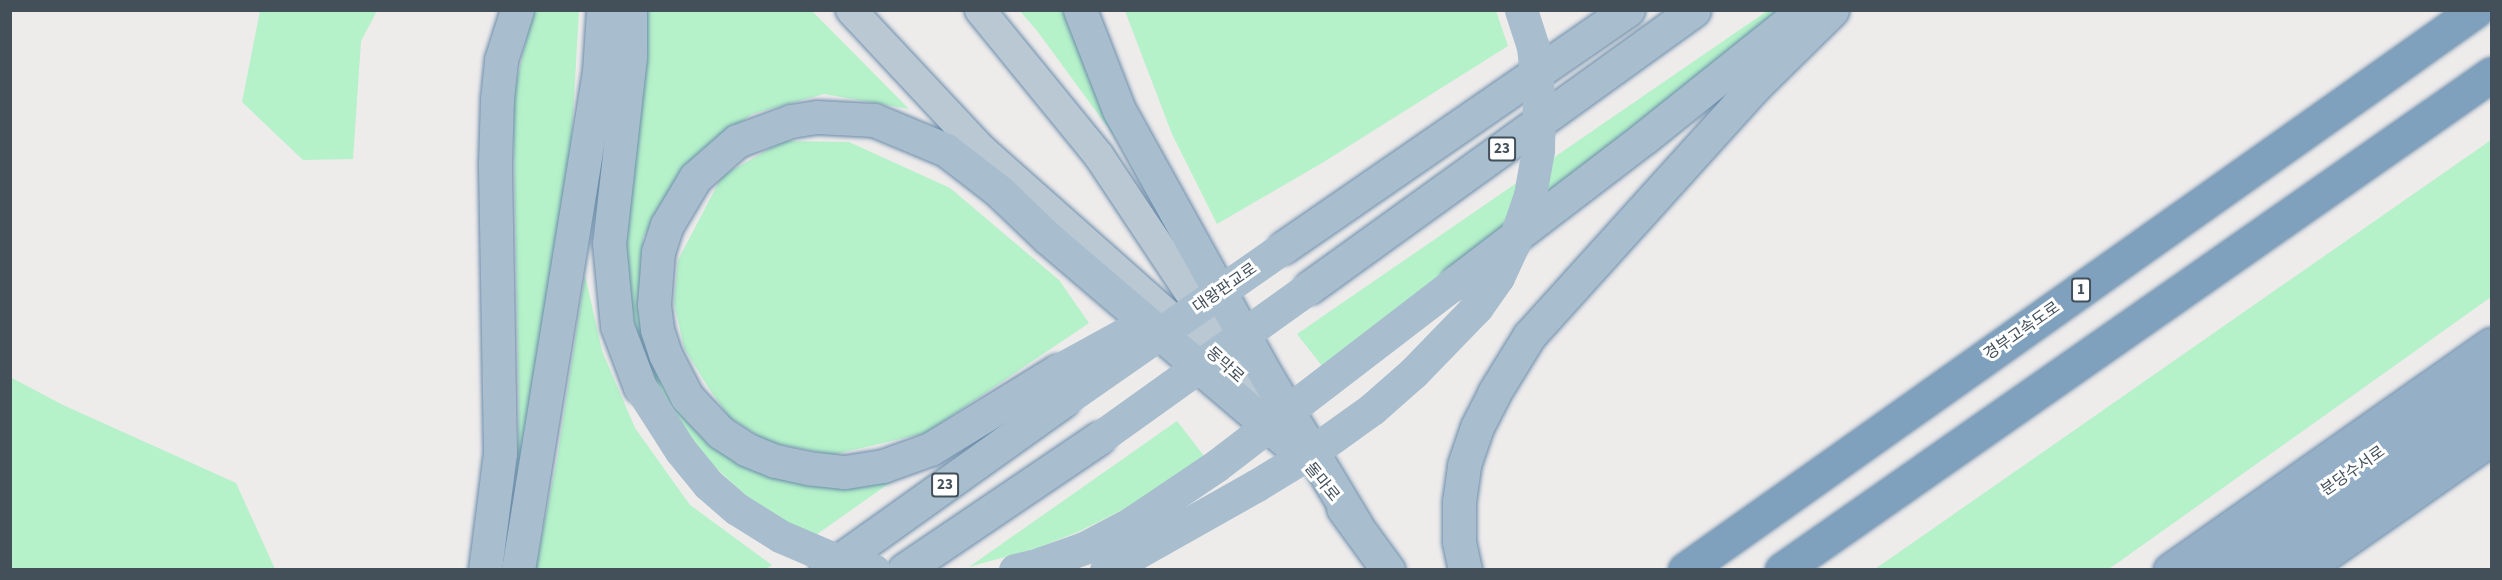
<!DOCTYPE html>
<meta charset="utf-8">
<style>
body{margin:0}
#map{position:relative;width:2502px;height:580px;overflow:hidden;background:#eeebeb;font-family:"Source Sans 3","Noto Sans KR",sans-serif}
div>[style]{position:absolute}
[style*='--x']{left:calc(var(--x)*1px);top:calc(var(--y)*1px);width:calc(var(--w)*1px);rotate:calc(var(--a)*1deg)}
.green>*{inset:0;background:#b5f1c9}
.roads{filter:drop-shadow(0 0 2px #6a8caa) drop-shadow(0 0 2px #6a8caa)}
.secondary>*{height:30px;margin:-15px;padding:0 15px;transform-origin:15px;border-radius:15px;background:#bac8d4}
.primary>*{height:33px;margin:-16.5px;padding:0 16.5px;transform-origin:16.5px;border-radius:16.5px;background:#a8bdcd}
.trunk>*{height:33px;margin:-16.5px;padding:0 16.5px;transform-origin:16.5px;border-radius:16.5px;background:#94afc6}
.motorway>*{height:33px;margin:-16.5px;padding:0 16.5px;transform-origin:16.5px;border-radius:16.5px;background:#7fa1be}
.primary-bridge>*{height:33px;margin:-16.5px;padding:0 16.5px;transform-origin:16.5px;border-radius:16.5px;background:#a8bdcd}
span{translate:-50% -50%;white-space:nowrap;text-align:center;line-height:1.15;-webkit-text-stroke:6px #fff;paint-order:stroke}
.shield-label span{padding:2px 4px;background:#fff;border:2px solid;border-radius:4px;-webkit-text-stroke-width:0}
.shield-label{font-size:15px;color:#43505a;font-weight:700}
.street-label{font-size:16px;color:#43505a}
.frame{position:absolute;inset:0;border:12px solid #43505a;pointer-events:none}
</style>
<div id="map">
<div class="green">
<i style="clip-path:polygon(260px 11px,377px 11px,361px 41px,353px 159px,303px 160px,242px 102px)"></i>
<i style="clip-path:polygon(533px 11px,579px 11px,567px 219px,516px 495px,519px 412px,513px 96px)"></i>
<i style="clip-path:polygon(640px 11px,812px 11px,909px 109px,824px 94px,752px 114px,683px 169px,643px 238px,644px 324px,718px 447px,901px 475px,813px 537px,751px 501px,688px 441px,653px 384px,631px 322px,622px 243px)"></i>
<i style="clip-path:polygon(1020px 11px,1069px 11px,1128px 155px,1038px 32px)"></i>
<i style="clip-path:polygon(1125px 11px,1496px 11px,1508px 46px,1322px 163px,1217px 224px,1172px 134px)"></i>
<i style="clip-path:polygon(1767px 11px,1784px 11px,1322px 366px,1297px 334px)"></i>
<i style="clip-path:polygon(2491px 140px,2491px 297px,2109px 569px,1875px 569px)"></i>
<i style="clip-path:polygon(783px 141px,849px 142px,950px 188px,1059px 280px,1089px 323px,926px 433px,832px 455px,768px 442px,729px 417px,708px 387px,684px 348px,674px 303px,678px 260px,722px 176px)"></i>
<i style="clip-path:polygon(585px 275px,602px 351px,635px 428px,690px 505px,772px 565px,765px 570px,535px 570px,557px 459px)"></i>
<i style="clip-path:polygon(10px 377px,63px 405px,236px 483px,275px 569px,11px 569px)"></i>
<i style="clip-path:polygon(1177px 421px,1204px 456px,1138px 502px,1078px 532px,1037px 548px,969px 567px)"></i>
</div>
<div class="roads">
<div class="secondary">
<i style="--x:851;--y:10;--w:192;--a:46.9"></i>
<i style="--x:982;--y:150;--w:368;--a:41.6"></i>
<i style="--x:980;--y:10;--w:188;--a:50.8"></i>
<i style="--x:1099;--y:156;--w:244;--a:56.4"></i>
</div>
<div class="primary">
<i style="--x:630;--y:10;--w:47;--a:90"></i>
<i style="--x:630;--y:57;--w:187;--a:96.4"></i>
<i style="--x:609;--y:243;--w:83;--a:84.5"></i>
<i style="--x:617;--y:326;--w:65;--a:69.3"></i>
<i style="--x:1080;--y:10;--w:107;--a:68.7"></i>
<i style="--x:1119;--y:110;--w:303;--a:61"></i>
<i style="--x:1266;--y:375;--w:175;--a:59"></i>
<i style="--x:1284;--y:247;--w:418;--a:-34.6"></i>
<i style="--x:1457;--y:281;--w:235;--a:-37.4"></i>
<i style="--x:1644;--y:138;--w:205;--a:-38.7"></i>
<i style="--x:1310;--y:287;--w:473;--a:-35.8"></i>
<i style="--x:1057;--y:371;--w:149;--a:148.4"></i>
<i style="--x:930;--y:449;--w:50;--a:160.1"></i>
<i style="--x:883;--y:466;--w:39;--a:171"></i>
<i style="--x:844;--y:472;--w:36;--a:-174"></i>
<i style="--x:808;--y:468;--w:34;--a:-168"></i>
<i style="--x:775;--y:461;--w:31;--a:-158"></i>
<i style="--x:746;--y:449;--w:30;--a:-147"></i>
<i style="--x:721;--y:433;--w:50;--a:-133.4"></i>
<i style="--x:687;--y:397;--w:48;--a:-117.1"></i>
<i style="--x:665;--y:354;--w:26;--a:-108"></i>
<i style="--x:657;--y:329;--w:24;--a:-97"></i>
<i style="--x:654;--y:305;--w:53;--a:-85.7"></i>
<i style="--x:658;--y:252;--w:28;--a:-72"></i>
<i style="--x:667;--y:225;--w:55;--a:-59.2"></i>
<i style="--x:695;--y:178;--w:56;--a:-41.4"></i>
<i style="--x:737;--y:141;--w:58;--a:-20.3"></i>
<i style="--x:791;--y:121;--w:26;--a:-9"></i>
<i style="--x:817;--y:117;--w:57;--a:3"></i>
<i style="--x:874;--y:120;--w:78;--a:22.6"></i>
<i style="--x:946;--y:150;--w:67;--a:37.7"></i>
<i style="--x:999;--y:191;--w:68;--a:43.8"></i>
<i style="--x:1048;--y:238;--w:325;--a:40.5"></i>
<i style="--x:1343;--y:508;--w:77;--a:54"></i>
<i style="--x:485;--y:570;--w:118;--a:-82.7"></i>
<i style="--x:500;--y:453;--w:290;--a:-91"></i>
<i style="--x:495;--y:163;--w:64;--a:-88.2"></i>
<i style="--x:497;--y:99;--w:39;--a:-84"></i>
<i style="--x:501;--y:60;--w:52;--a:-72.3"></i>
<i style="--x:518;--y:570;--w:506;--a:-80.78"></i>
<i style="--x:599;--y:71;--w:61;--a:-86.2"></i>
<i style="--x:826;--y:570;--w:291;--a:-35.5"></i>
<i style="--x:904;--y:570;--w:235;--a:-34.1"></i>
<i style="--x:1465;--y:570;--w:30;--a:-102"></i>
<i style="--x:1459;--y:541;--w:39;--a:-90"></i>
<i style="--x:1459;--y:502;--w:37;--a:-82"></i>
<i style="--x:1464;--y:465;--w:40;--a:-71.1"></i>
<i style="--x:1477;--y:427;--w:38;--a:-63"></i>
<i style="--x:1494;--y:393;--w:67;--a:-58.4"></i>
<i style="--x:1529;--y:336;--w:334;--a:-47.9"></i>
<i style="--x:1753;--y:88;--w:111;--a:-44.6"></i>
</div>
<div class="trunk">
<i style="--x:2170;--y:570;--w:393;--a:-35.1"></i>
<i style="--x:2214;--y:570;--w:341;--a:-35.3"></i>
<i style="--x:2261;--y:570;--w:283;--a:-35.2"></i>
<i style="--x:2303;--y:570;--w:231;--a:-34.9"></i>
</div>
<div class="motorway">
<i style="--x:1685;--y:570;--w:969;--a:-35.3"></i>
<i style="--x:1782;--y:570;--w:866;--a:-34.94"></i>
</div>
</div>
<div class="primary-bridge">
<i style="--x:1057;--y:371;--w:91;--a:-28.8"></i>
<i style="--x:640;--y:387;--w:76;--a:57.4"></i>
<i style="--x:681;--y:451;--w:43;--a:50.7"></i>
<i style="--x:708;--y:484;--w:38;--a:41"></i>
<i style="--x:737;--y:509;--w:51;--a:32.1"></i>
<i style="--x:780;--y:536;--w:61;--a:23.2"></i>
<i style="--x:836;--y:560;--w:39;--a:15"></i>
<i style="--x:1063;--y:401;--w:269;--a:-34.9"></i>
<i style="--x:1099;--y:438;--w:259;--a:-35.6"></i>
<i style="--x:1015;--y:570;--w:18;--a:-13"></i>
<i style="--x:1033;--y:566;--w:54;--a:-19.4"></i>
<i style="--x:1084;--y:548;--w:52;--a:-27.6"></i>
<i style="--x:1130;--y:524;--w:104;--a:-34"></i>
<i style="--x:1216;--y:466;--w:304;--a:-37.5"></i>
<i style="--x:1106;--y:570;--w:173;--a:-29.4"></i>
<i style="--x:1257;--y:485;--w:73;--a:-31.5"></i>
<i style="--x:1319;--y:447;--w:65;--a:-35.6"></i>
<i style="--x:1372;--y:409;--w:55;--a:-41.3"></i>
<i style="--x:1413;--y:373;--w:92;--a:-45.9"></i>
<i style="--x:1477;--y:307;--w:37;--a:-55"></i>
<i style="--x:1498;--y:277;--w:38;--a:-65"></i>
<i style="--x:1514;--y:242;--w:50;--a:-71.2"></i>
<i style="--x:1530;--y:195;--w:46;--a:-79.9"></i>
<i style="--x:1538;--y:150;--w:47;--a:-88.8"></i>
<i style="--x:1539;--y:103;--w:56;--a:-96.1"></i>
<i style="--x:1533;--y:47;--w:39;--a:-108"></i>
</div>
<div class="shield-label">
<span style="left:1502px;top:149px">23</span>
<span style="left:2081px;top:290px">1</span>
<span style="left:945px;top:485px">23</span>
</div>
<div class="street-label">
<span style="left:1225px;top:288px;rotate:-35deg">대왕판교로</span>
<span style="left:2022px;top:331px;rotate:-35deg">경부고속도로</span>
<span style="left:1225px;top:365px;rotate:42deg">동막로</span>
<span style="left:2353px;top:471px;rotate:-35deg">분당수서로</span>
<span style="left:1322px;top:482px;rotate:51deg">돌마로</span>
</div>
<div class="frame"></div>
</div>
